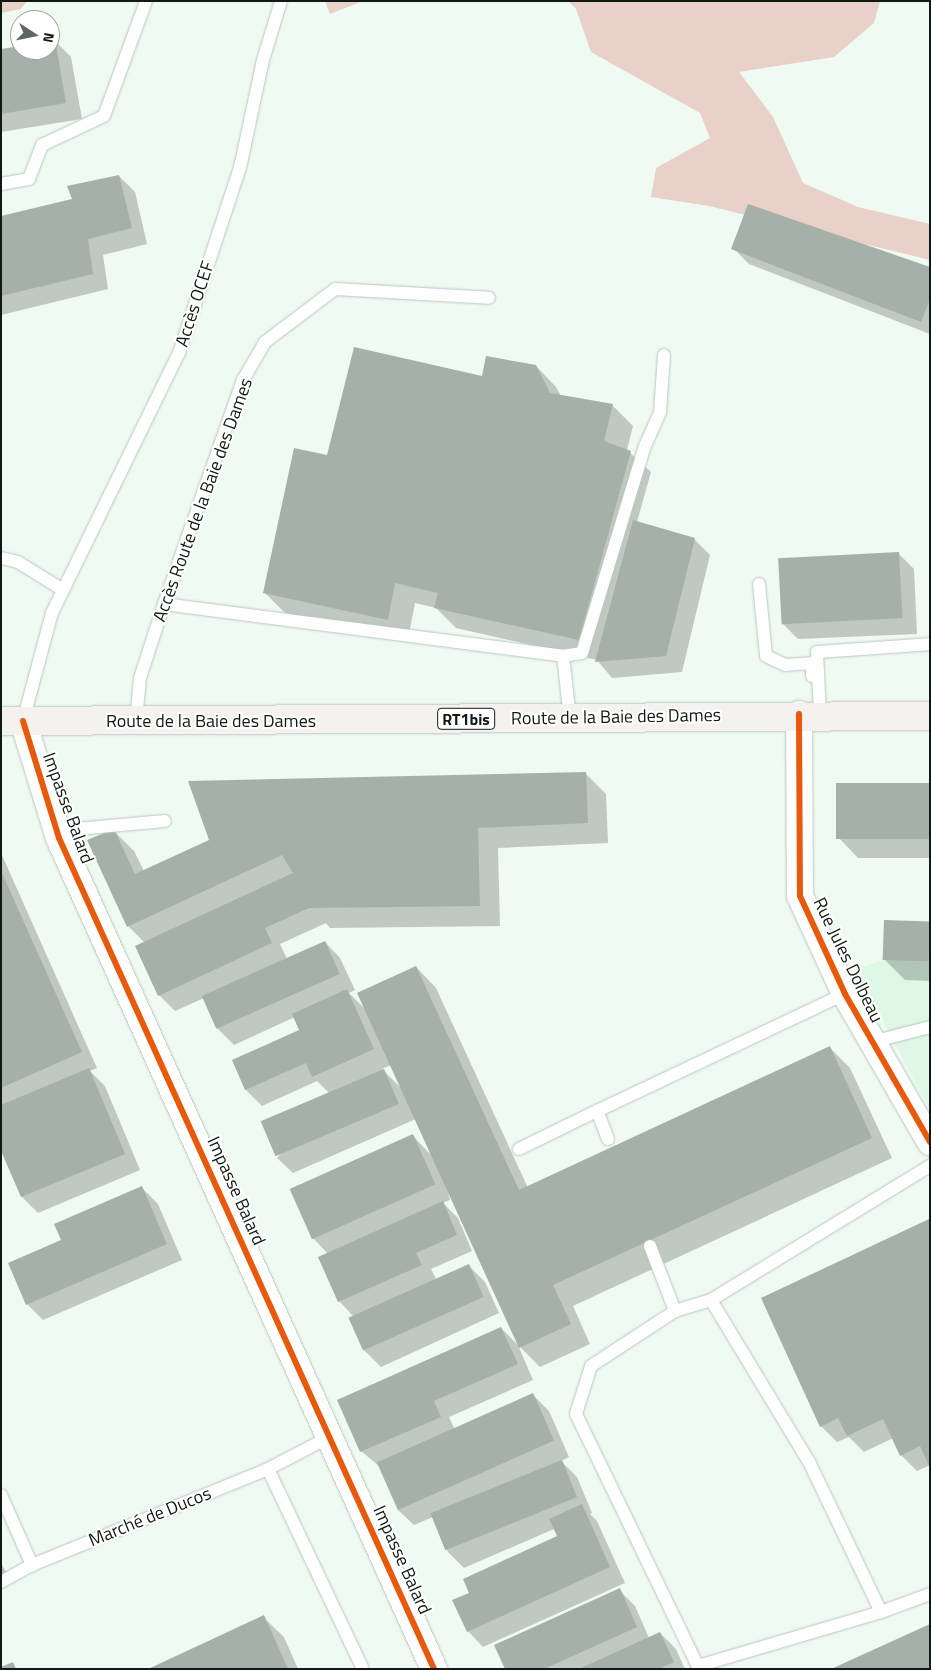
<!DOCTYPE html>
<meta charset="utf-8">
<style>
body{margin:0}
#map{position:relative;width:931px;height:1670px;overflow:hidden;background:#effaf2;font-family:"Titillium Web",sans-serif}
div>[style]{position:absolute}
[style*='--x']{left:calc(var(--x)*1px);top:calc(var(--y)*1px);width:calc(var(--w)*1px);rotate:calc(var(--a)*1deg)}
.built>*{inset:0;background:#def8e5}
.forest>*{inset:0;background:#e9d0c8}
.shadow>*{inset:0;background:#0003}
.building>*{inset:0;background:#a5b0a8;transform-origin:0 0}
.roads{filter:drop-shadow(0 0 1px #bbc6be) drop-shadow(0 0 1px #bbc6be)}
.lane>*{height:12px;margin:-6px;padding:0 6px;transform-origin:6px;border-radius:6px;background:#fdfefd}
.street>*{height:26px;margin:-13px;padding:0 13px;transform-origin:13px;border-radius:13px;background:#fdfefd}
.primary>*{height:28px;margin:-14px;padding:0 14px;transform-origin:14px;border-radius:14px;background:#f5f1ef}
.cycleway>*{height:6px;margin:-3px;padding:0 3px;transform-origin:3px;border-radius:3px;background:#e8590c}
span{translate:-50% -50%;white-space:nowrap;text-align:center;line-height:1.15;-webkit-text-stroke:4px #fff;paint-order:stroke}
.shield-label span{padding:1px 4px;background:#fff;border:1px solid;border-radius:4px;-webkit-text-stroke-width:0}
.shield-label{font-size:16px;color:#0f1a12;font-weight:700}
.street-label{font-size:18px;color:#0f1a12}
.frame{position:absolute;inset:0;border:2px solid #0f1a12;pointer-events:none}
.north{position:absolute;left:10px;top:10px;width:50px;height:50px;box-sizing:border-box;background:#fff;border:1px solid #9fa3a0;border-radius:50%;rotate:101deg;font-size:14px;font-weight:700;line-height:20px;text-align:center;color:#0f1a12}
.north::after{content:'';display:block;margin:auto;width:18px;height:22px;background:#5d6860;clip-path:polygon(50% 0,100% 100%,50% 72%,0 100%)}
</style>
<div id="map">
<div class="built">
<i style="clip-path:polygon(884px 960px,930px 962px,930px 1110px,855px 969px)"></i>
</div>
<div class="forest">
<i style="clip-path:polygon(1px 1px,27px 1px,21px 9px,1px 13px)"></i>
<i style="clip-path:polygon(325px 1px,363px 1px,330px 14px)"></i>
<i style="clip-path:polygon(568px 1px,880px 1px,874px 23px,834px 57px,739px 72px,773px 117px,803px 183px,858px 207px,930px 224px,930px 260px,709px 206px,651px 197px,656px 168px,710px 138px,700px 113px,591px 52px,576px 9px)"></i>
</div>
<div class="shadow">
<i style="clip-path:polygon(55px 41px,71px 57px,82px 119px,1px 132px,1px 50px,20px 47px,20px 50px,50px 50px,50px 42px)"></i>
<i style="clip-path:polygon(119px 176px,135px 192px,147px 244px,103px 255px,108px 289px,1px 315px,1px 217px,73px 200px)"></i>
<i style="clip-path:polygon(733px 248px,930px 268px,930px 334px,749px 264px)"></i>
<i style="clip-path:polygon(536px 366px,556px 387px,561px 396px,612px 405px,633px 426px,627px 450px,651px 472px,637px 522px,694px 539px,710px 555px,682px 672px,612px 678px,597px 660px,456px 628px,436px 608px,415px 603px,408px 639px,285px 613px,264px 592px,328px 457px,483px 377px)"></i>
<i style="clip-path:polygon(898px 553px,914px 569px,917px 634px,798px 639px,782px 623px)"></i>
<i style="clip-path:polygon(evenodd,585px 773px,606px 794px,608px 843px,498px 848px,500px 926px,330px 928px,326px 923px,280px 944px,287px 959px,325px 942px,340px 958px,355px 990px,349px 993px,364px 1008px,416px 967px,436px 988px,528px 1188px,830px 1048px,850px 1068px,892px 1158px,573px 1306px,590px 1344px,540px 1367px,518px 1345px,533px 1380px,449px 1417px,455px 1430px,533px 1395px,549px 1411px,569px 1457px,561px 1461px,577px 1477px,592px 1513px,590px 1514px,597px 1521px,625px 1583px,483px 1647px,468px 1631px,471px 1593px,558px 1537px,554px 1529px,464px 1568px,448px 1552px,433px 1517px,414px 1525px,398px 1510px,379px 1466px,361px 1451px,501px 1328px,519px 1346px,446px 1185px,450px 1200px,443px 1203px,458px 1218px,472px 1251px,431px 1269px,437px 1281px,469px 1266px,485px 1282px,499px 1313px,381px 1367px,365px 1351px,355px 1318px,339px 1301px,328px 1254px,313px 1238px,413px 1136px,431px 1155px,416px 1119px,293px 1173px,277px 1158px,330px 1094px,317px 1081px,262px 1106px,246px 1090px,234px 1061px,300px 1031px,295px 1017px,234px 1045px,218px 1029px,204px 998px,175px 1011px,159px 995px,145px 943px,128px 926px,88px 841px,114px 831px,134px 851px,144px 871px,585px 773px,391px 1065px,401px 1088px,382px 1069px,391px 1065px)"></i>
<i style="clip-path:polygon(930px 784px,930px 858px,858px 858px,838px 837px)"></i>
<i style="clip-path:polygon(1px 853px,97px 1068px,90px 1071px,105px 1086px,140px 1170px,38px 1213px,22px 1197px,1px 1148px)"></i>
<i style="clip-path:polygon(930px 923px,930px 981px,905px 980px,885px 960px)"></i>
<i style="clip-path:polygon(142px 1188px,158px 1204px,182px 1260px,43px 1320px,27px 1304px,63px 1241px)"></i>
<i style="clip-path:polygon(930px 1222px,930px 1465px,917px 1471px,901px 1455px,893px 1438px,864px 1452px,849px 1437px,837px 1442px,821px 1426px)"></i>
<i style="clip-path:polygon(1px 1563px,8px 1576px,1px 1579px)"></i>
<i style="clip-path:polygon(619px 1590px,635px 1606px,649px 1638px,660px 1633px,676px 1649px,685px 1669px,507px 1669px)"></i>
<i style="clip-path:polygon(263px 1617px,284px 1637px,298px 1669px,151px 1669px)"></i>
</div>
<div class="building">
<i style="clip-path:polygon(55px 40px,66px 103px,1px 114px,1px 49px,20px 46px,20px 50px,50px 50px,50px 41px)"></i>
<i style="clip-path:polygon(119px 175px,132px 228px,88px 239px,93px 274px,1px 296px,1px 216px,72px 199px,67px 186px)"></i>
<i style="clip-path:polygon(748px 204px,930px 267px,930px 299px,921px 322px,731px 249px)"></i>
<i style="clip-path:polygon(354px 347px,482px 376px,486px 356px,536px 365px,550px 393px,613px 404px,604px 441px,631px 451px,579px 640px,434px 608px,438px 593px,395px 583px,388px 620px,263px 593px,294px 448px,327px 455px)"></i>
<i style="clip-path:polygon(633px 520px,695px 538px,666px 656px,595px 662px)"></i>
<i style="left:899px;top:552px;width:66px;height:121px;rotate:87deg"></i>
<i style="clip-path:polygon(586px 772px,588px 823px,478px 828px,480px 906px,309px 908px,265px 928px,272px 943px,158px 996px,135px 946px,293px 873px,282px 855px,127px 927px,87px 840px,114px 829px,135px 874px,209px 840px,188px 781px)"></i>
<i style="left:930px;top:783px;width:56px;height:94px;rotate:90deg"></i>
<i style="clip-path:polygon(1px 871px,82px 1052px,1px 1088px)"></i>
<i style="left:884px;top:920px;width:46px;height:40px;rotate:2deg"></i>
<i style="left:325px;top:941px;width:36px;height:135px;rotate:66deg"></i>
<i style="clip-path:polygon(416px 966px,519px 1190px,830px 1046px,872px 1138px,553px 1285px,571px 1324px,519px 1348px,357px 993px)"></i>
<i style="clip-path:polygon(347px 989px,374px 1049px,312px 1077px,306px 1063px,245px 1090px,232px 1060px,299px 1030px,292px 1014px)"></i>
<i style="clip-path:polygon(89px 1068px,125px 1154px,21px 1197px,1px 1151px,1px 1105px)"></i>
<i style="left:384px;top:1069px;width:38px;height:134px;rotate:67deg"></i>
<i style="left:413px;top:1134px;width:55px;height:135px;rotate:66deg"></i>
<i style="clip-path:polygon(142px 1186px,167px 1244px,26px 1305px,8px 1263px,61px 1240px,54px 1224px)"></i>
<i style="clip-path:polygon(443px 1201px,457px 1235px,416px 1253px,422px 1265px,338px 1302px,318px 1257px)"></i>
<i style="clip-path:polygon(929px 1219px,930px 1221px,930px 1468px,920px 1446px,900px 1456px,883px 1419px,847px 1436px,838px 1418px,820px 1427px,761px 1298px)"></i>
<i style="left:469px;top:1264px;width:36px;height:132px;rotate:66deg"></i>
<i style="clip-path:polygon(501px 1327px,518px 1364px,434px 1401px,441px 1417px,360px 1452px,337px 1400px)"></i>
<i style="left:533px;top:1393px;width:52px;height:171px;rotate:66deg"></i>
<i style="left:562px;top:1460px;width:40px;height:142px;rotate:68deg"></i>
<i style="clip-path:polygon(582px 1504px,610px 1567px,467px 1632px,452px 1600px,469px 1593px,463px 1579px,557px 1536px,549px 1519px)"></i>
<i style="clip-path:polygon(620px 1588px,637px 1627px,544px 1669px,505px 1669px,494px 1645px)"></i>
<i style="clip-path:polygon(264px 1615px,288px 1669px,148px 1669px)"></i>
<i style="clip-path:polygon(930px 1624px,930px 1669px,831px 1669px)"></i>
<i style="clip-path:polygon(660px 1632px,674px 1662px,659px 1669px,579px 1669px)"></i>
<i style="clip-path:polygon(13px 1662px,16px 1669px,1px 1669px,1px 1667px)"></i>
</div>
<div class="roads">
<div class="lane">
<i style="--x:1;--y:184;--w:28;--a:-10"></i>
<i style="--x:29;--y:179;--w:36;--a:-69"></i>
<i style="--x:42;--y:145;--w:68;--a:-25.1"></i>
<i style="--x:104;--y:116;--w:122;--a:-69.9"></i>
<i style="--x:1;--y:558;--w:17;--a:13"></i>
<i style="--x:18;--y:562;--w:53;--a:31.9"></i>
<i style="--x:759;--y:584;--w:72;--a:84.4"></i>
<i style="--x:766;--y:656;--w:21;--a:25"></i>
<i style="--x:785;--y:665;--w:27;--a:-4"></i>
<i style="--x:812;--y:663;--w:13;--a:90"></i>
<i style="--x:164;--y:604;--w:402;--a:7.4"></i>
<i style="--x:820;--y:715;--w:63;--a:-92.7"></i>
<i style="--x:817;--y:652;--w:113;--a:-4"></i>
<i style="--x:570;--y:719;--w:63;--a:-96.3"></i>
<i style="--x:563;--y:656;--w:19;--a:-9"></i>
<i style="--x:582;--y:653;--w:216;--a:-73.1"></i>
<i style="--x:645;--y:446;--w:37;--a:-66"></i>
<i style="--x:660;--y:412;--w:57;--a:-86"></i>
<i style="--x:23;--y:721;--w:112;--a:-75"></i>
<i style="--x:52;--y:613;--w:289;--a:-64"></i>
<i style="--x:179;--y:353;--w:195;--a:-71.8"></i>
<i style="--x:240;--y:168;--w:110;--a:-78"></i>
<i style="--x:263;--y:60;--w:62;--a:-73"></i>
<i style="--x:136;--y:721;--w:43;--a:-84.7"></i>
<i style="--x:140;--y:678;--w:78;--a:-72"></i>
<i style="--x:164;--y:604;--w:238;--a:-70.6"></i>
<i style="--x:243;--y:380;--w:44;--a:-59.9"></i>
<i style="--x:265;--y:342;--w:88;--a:-37.1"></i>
<i style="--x:335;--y:289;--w:154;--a:3.3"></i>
<i style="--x:59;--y:838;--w:20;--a:-27"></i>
<i style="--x:77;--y:829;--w:88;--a:-5.2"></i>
<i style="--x:872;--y:1042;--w:60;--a:-14.5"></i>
<i style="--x:608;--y:1139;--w:30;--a:-111"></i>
<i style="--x:597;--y:1111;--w:274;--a:-25.3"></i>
<i style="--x:519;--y:1149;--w:87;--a:-26"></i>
<i style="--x:650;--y:1246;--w:70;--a:69"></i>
<i style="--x:711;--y:1300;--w:38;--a:163"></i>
<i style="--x:675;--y:1311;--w:100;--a:146.8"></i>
<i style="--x:591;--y:1366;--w:50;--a:107.4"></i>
<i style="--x:576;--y:1414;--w:280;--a:64.2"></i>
<i style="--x:698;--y:1666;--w:191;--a:-16.4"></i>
<i style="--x:881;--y:1612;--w:52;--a:-20.2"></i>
<i style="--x:268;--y:1469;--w:221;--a:64.6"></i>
<i style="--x:1;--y:1495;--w:77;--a:66.1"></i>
<i style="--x:1;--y:1582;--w:35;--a:-29"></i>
<i style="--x:32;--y:1565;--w:255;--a:-22.1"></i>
<i style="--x:268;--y:1469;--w:71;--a:-27.6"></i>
<i style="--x:881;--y:1612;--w:166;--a:-115.6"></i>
<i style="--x:809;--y:1462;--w:189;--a:-121.2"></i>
<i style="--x:711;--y:1300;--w:257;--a:-31.5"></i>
</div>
<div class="street">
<i style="--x:799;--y:714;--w:182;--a:89.7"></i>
<i style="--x:800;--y:896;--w:108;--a:65.3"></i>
<i style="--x:845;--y:994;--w:171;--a:60.1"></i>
<i style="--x:23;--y:721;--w:122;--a:72.9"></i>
<i style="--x:59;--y:838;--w:912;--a:65.71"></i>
</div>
<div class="primary">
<i style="--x:1;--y:721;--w:929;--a:-0.31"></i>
</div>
</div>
<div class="cycleway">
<i style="--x:799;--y:714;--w:182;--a:89.7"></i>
<i style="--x:800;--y:896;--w:108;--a:65.3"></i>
<i style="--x:845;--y:994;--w:171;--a:60.1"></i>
<i style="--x:23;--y:721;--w:122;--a:72.9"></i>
<i style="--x:59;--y:838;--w:912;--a:65.71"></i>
</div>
<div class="shield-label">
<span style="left:466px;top:719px">RT1bis</span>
</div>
<div class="street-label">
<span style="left:195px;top:304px;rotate:-72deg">Accès OCEF</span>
<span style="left:203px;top:500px;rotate:-70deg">Accès Route de la Baie des Dames</span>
<span style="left:616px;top:717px;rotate:-1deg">Route de la Baie des Dames</span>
<span style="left:211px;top:721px">Route de la Baie des Dames</span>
<span style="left:68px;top:808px;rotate:70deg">Impasse Balard</span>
<span style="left:848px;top:960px;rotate:64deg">Rue Jules Dolbeau</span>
<span style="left:236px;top:1191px;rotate:66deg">Impasse Balard</span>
<span style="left:150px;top:1517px;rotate:-22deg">Marché de Ducos</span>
<span style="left:402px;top:1560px;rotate:66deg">Impasse Balard</span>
</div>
<div class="frame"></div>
<div class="north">N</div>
</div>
